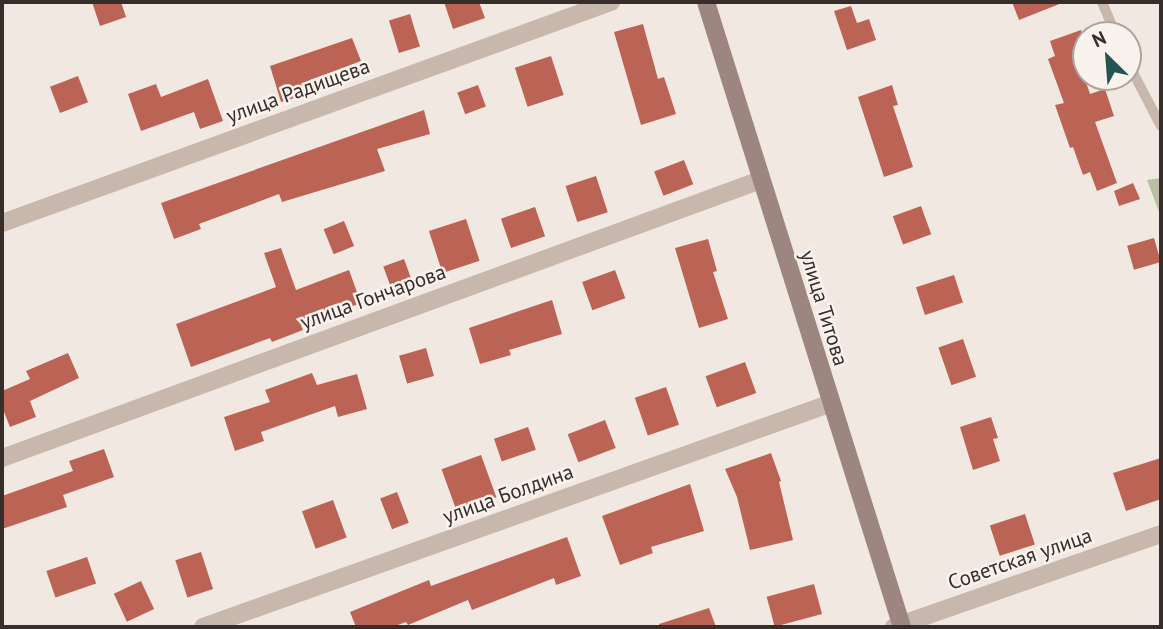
<!DOCTYPE html>
<meta charset="utf-8">
<style>
body{margin:0}
#map{position:relative;width:1163px;height:629px;overflow:hidden;background:#f1e8e1;font-family:"PT Sans",sans-serif}
div>[style]{position:absolute}
[style*='--x']{left:calc(var(--x)*1px);top:calc(var(--y)*1px);width:calc(var(--w)*1px);rotate:calc(var(--a)*1deg)}
.green>*{inset:0;background:#b8bfa2}
.building>*{inset:0;background:#bb6455;transform-origin:0 0}
.lane>*{height:10px;margin:-5px;padding:0 5px;transform-origin:5px;border-radius:5px;background:#c8b7ad}
.street>*{height:18px;margin:-9px;padding:0 9px;transform-origin:9px;border-radius:9px;background:#c8b7ad}
.secondary>*{height:18px;margin:-9px;padding:0 9px;transform-origin:9px;border-radius:9px;background:#9c867f}
span{translate:-50% -50%;white-space:nowrap;text-align:center;line-height:1.15;-webkit-text-stroke:5px #f9f2ed;paint-order:stroke}
.street-label{font-size:21px;color:#372e2b}
.frame{position:absolute;inset:0;border:4px solid #372e2b;pointer-events:none}
.north{position:absolute;left:1072px;top:21px;width:70px;height:70px;box-sizing:border-box;background:#f9f2ed;border:2px solid #aba49f;border-radius:50%;rotate:335deg;font-size:19px;font-weight:700;line-height:28px;text-align:center;color:#372e2b}
.north::after{content:'';display:block;margin:auto;width:24px;height:32px;background:#245554;clip-path:polygon(50% 0,100% 100%,50% 72%,0 100%)}
</style>
<div id="map">
<div class="green">
<i style="clip-path:polygon(1161px 178px,1161px 217px,1147px 180px)"></i>
</div>
<div class="building">
<i style="clip-path:polygon(92px 2px,121px 2px,126px 17px,100px 26px)"></i>
<i style="clip-path:polygon(444px 2px,479px 2px,485px 18px,453px 29px)"></i>
<i style="clip-path:polygon(1012px 2px,1062px 2px,1062px 3px,1019px 20px)"></i>
<i style="clip-path:polygon(851px 6px,857px 23px,869px 19px,876px 40px,847px 50px,834px 11px)"></i>
<i style="left:410px;top:14px;width:34px;height:22px;rotate:73deg"></i>
<i style="clip-path:polygon(643px 24px,658px 79px,664px 77px,676px 114px,641px 125px,614px 32px)"></i>
<i style="clip-path:polygon(1081px 30px,1086px 48px,1076px 52px,1090px 94px,1105px 89px,1114px 116px,1095px 122px,1117px 183px,1097px 191px,1090px 172px,1083px 175px,1073px 147px,1070px 148px,1055px 105px,1064px 103px,1048px 59px,1055px 56px,1050px 41px)"></i>
<i style="clip-path:polygon(352px 38px,361px 61px,313px 79px,317px 91px,281px 102px,270px 66px)"></i>
<i style="left:551px;top:56px;width:41px;height:38px;rotate:72deg"></i>
<i style="left:78px;top:76px;width:28px;height:30px;rotate:69deg"></i>
<i style="clip-path:polygon(208px 79px,223px 121px,200px 129px,194px 112px,141px 131px,128px 94px,156px 84px,161px 97px)"></i>
<i style="left:478px;top:85px;width:23px;height:22px;rotate:70deg"></i>
<i style="clip-path:polygon(892px 85px,898px 105px,893px 106px,913px 167px,884px 177px,858px 97px)"></i>
<i style="clip-path:polygon(424px 110px,430px 134px,377px 149px,385px 171px,282px 202px,279px 194px,199px 224px,201px 229px,174px 239px,161px 203px)"></i>
<i style="left:684px;top:160px;width:26px;height:32px;rotate:69deg"></i>
<i style="left:596px;top:176px;width:38px;height:32px;rotate:72deg"></i>
<i style="clip-path:polygon(1133px 183px,1140px 199px,1119px 206px,1114px 191px)"></i>
<i style="left:921px;top:206px;width:30px;height:30px;rotate:70deg"></i>
<i style="left:535px;top:207px;width:31px;height:36px;rotate:71deg"></i>
<i style="left:466px;top:219px;width:44px;height:39px;rotate:72deg"></i>
<i style="left:344px;top:221px;width:27px;height:22px;rotate:68deg"></i>
<i style="left:1154px;top:238px;width:25px;height:28px;rotate:74deg"></i>
<i style="clip-path:polygon(708px 239px,717px 271px,713px 272px,728px 319px,699px 328px,675px 248px)"></i>
<i style="clip-path:polygon(281px 248px,296px 290px,349px 270px,361px 303px,301px 325px,303px 330px,272px 342px,270px 338px,191px 367px,176px 324px,276px 287px,264px 253px)"></i>
<i style="left:404px;top:259px;width:32px;height:22px;rotate:70deg"></i>
<i style="left:615px;top:270px;width:30px;height:35px;rotate:70deg"></i>
<i style="left:954px;top:275px;width:29px;height:40px;rotate:72deg"></i>
<i style="clip-path:polygon(552px 300px,562px 334px,509px 350px,511px 355px,480px 364px,469px 328px)"></i>
<i style="left:963px;top:339px;width:40px;height:26px;rotate:71deg"></i>
<i style="left:426px;top:348px;width:29px;height:28px;rotate:74deg"></i>
<i style="clip-path:polygon(68px 353px,79px 378px,30px 401px,36px 417px,10px 427px,2px 407px,2px 391px,30px 379px,26px 371px)"></i>
<i style="left:745px;top:362px;width:33px;height:42px;rotate:70deg"></i>
<i style="clip-path:polygon(312px 373px,317px 385px,357px 374px,367px 409px,338px 417px,335px 406px,261px 432px,264px 441px,235px 451px,224px 417px,270px 402px,265px 390px)"></i>
<i style="left:666px;top:387px;width:40px;height:33px;rotate:71deg"></i>
<i style="clip-path:polygon(991px 417px,998px 438px,993px 439px,1000px 461px,973px 470px,960px 427px)"></i>
<i style="left:605px;top:420px;width:30px;height:40px;rotate:69deg"></i>
<i style="left:528px;top:427px;width:24px;height:36px;rotate:71deg"></i>
<i style="clip-path:polygon(104px 449px,114px 477px,63px 495px,67px 507px,2px 529px,2px 496px,73px 471px,69px 461px)"></i>
<i style="clip-path:polygon(771px 453px,781px 481px,779px 482px,793px 540px,750px 550px,737px 497px,725px 469px)"></i>
<i style="left:481px;top:455px;width:45px;height:42px;rotate:70deg"></i>
<i style="clip-path:polygon(1161px 458px,1161px 499px,1126px 511px,1113px 473px)"></i>
<i style="clip-path:polygon(690px 484px,704px 531px,651px 547px,653px 553px,620px 565px,602px 516px)"></i>
<i style="left:397px;top:492px;width:33px;height:18px;rotate:69deg"></i>
<i style="left:333px;top:500px;width:40px;height:33px;rotate:70deg"></i>
<i style="left:1025px;top:514px;width:32px;height:37px;rotate:72deg"></i>
<i style="clip-path:polygon(567px 537px,581px 576px,556px 585px,554px 578px,472px 610px,468px 600px,408px 625px,406px 622px,392px 627px,356px 627px,350px 612px,429px 580px,431px 586px)"></i>
<i style="left:201px;top:552px;width:39px;height:27px;rotate:72deg"></i>
<i style="left:87px;top:557px;width:28px;height:43px;rotate:71deg"></i>
<i style="left:141px;top:581px;width:31px;height:30px;rotate:65deg"></i>
<i style="left:814px;top:584px;width:31px;height:49px;rotate:75deg"></i>
<i style="clip-path:polygon(709px 608px,716px 627px,660px 627px,659px 624px)"></i>
</div>
<div class="lane">
<i style="--x:1102;--y:2;--w:36;--a:67"></i>
<i style="--x:1128;--y:63;--w:71;--a:62.4"></i>
</div>
<div class="street">
<i style="--x:2;--y:223;--w:648;--a:-19.95"></i>
<i style="--x:2;--y:458;--w:808;--a:-20.12"></i>
<i style="--x:203;--y:627;--w:665;--a:-19.61"></i>
<i style="--x:894;--y:627;--w:283;--a:-19.2"></i>
</div>
<div class="secondary">
<i style="--x:706;--y:2;--w:655;--a:72.59"></i>
</div>
<div class="street-label">
<span style="left:298px;top:91px;rotate:-20deg">улица Радищева</span>
<span style="left:373px;top:297px;rotate:-20deg">улица Гончарова</span>
<span style="left:824px;top:308px;rotate:73deg">улица Титова</span>
<span style="left:508px;top:494px;rotate:-20deg">улица Болдина</span>
<span style="left:1020px;top:559px;rotate:-19deg">Советская улица</span>
</div>
<div class="frame"></div>
<div class="north">N</div>
</div>
